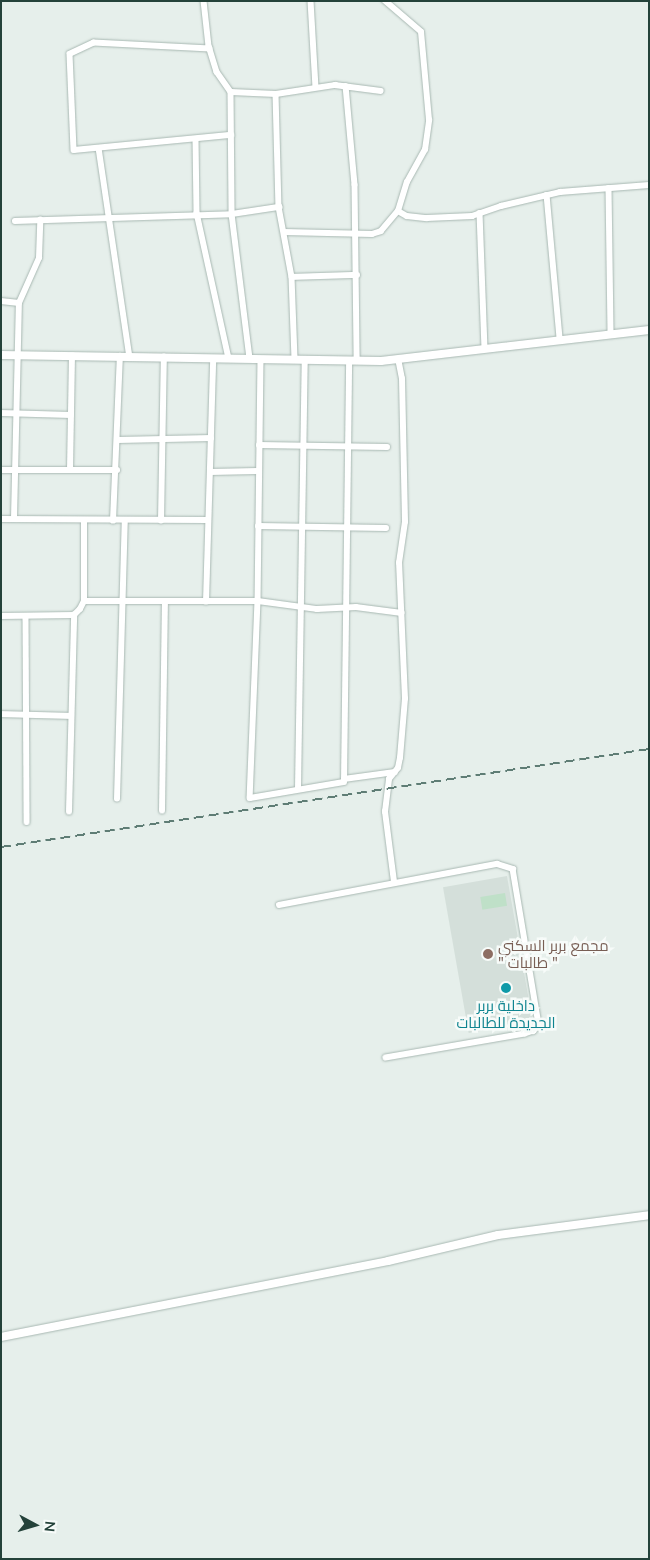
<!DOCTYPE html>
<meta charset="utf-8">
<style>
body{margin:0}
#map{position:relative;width:650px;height:1560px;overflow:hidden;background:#e6efeb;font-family:Mulish,Cairo,sans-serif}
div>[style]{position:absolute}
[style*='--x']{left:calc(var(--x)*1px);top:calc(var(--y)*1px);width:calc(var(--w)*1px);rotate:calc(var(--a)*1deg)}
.built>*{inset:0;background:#d4dfda;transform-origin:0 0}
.green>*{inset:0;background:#bfe0c8;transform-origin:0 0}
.roads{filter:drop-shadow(0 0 1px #a8b8b2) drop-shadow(0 0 1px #a8b8b2)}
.street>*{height:5.5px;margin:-2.75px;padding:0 2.75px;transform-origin:2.75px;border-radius:2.75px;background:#fff}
.secondary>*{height:8px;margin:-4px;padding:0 4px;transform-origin:4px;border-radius:4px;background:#fff}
.rail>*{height:2px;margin-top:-1px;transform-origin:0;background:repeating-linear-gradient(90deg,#5f7d75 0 10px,transparent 0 15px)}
.dots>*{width:14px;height:14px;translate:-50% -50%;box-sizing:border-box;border:2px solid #f7fbf9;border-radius:50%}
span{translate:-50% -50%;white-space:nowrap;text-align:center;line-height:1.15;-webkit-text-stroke:5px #f7fbf9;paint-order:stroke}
.education-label{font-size:15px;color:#785e54}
.left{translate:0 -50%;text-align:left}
.culture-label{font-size:15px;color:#0d838f}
.frame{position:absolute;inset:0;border:2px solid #24423a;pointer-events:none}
.north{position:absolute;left:10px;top:1500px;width:50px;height:50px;-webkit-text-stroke:4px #f7fbf9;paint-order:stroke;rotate:96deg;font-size:14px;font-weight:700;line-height:20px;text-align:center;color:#24423a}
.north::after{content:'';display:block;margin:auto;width:18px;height:22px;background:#24423a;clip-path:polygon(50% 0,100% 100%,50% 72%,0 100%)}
</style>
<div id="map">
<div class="built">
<i style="left:507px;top:876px;width:148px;height:65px;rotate:80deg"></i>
</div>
<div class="green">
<i style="left:505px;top:893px;width:13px;height:25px;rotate:81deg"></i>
</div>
<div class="roads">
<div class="street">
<i style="--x:204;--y:1;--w:45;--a:83.7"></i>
<i style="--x:209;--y:46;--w:27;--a:73"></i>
<i style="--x:217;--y:72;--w:24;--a:55"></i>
<i style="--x:231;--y:92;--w:45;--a:2.5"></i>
<i style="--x:276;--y:94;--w:60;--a:-8.7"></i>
<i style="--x:335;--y:85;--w:46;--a:7.4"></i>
<i style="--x:311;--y:1;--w:86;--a:86.7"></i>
<i style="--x:210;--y:49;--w:116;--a:-177"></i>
<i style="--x:94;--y:43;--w:26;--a:155"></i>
<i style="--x:70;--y:54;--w:96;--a:87.6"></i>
<i style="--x:74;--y:150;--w:158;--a:-5.5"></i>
<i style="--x:346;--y:86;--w:99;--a:84.8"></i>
<i style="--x:355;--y:185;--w:176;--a:89.3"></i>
<i style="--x:231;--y:92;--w:122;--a:89.5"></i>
<i style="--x:232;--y:214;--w:146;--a:82.9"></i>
<i style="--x:276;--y:94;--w:113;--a:88.5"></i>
<i style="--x:279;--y:207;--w:71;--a:79.5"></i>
<i style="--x:292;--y:277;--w:83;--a:87.9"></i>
<i style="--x:196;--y:139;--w:74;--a:89.2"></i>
<i style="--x:197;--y:213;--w:149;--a:77.6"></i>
<i style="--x:99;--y:148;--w:211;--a:81.6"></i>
<i style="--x:609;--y:188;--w:145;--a:89.2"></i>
<i style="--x:547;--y:195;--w:145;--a:84.8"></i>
<i style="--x:398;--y:211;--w:10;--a:29"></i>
<i style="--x:407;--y:216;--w:20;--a:6"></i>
<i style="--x:427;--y:218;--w:45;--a:-2.5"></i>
<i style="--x:472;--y:216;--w:31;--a:-19"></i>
<i style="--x:501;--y:206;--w:61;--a:-13.3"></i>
<i style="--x:560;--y:192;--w:89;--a:-4.5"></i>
<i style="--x:480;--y:213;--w:136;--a:87.9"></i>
<i style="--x:15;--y:221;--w:217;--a:-1.8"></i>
<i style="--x:232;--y:214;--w:48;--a:-8.5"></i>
<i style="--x:284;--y:232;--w:88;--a:1.3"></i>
<i style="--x:372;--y:234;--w:9;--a:-18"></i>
<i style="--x:381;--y:231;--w:26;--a:-50"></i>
<i style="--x:398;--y:211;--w:30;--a:-73"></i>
<i style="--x:407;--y:182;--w:37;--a:-61"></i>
<i style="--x:425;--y:150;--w:30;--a:-82"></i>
<i style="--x:429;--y:120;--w:88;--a:-95.2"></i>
<i style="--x:421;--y:32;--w:48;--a:-139.3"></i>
<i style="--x:292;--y:277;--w:65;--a:-1.8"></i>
<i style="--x:1;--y:301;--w:18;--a:6"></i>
<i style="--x:261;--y:359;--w:242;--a:90.7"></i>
<i style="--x:258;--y:601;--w:197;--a:92.3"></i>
<i style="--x:250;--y:798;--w:95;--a:-9.7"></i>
<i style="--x:344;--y:782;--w:421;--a:-89.3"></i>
<i style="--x:1;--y:413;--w:70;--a:1.6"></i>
<i style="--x:118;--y:440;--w:93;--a:-1.2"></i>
<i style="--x:259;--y:445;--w:128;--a:0.9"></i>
<i style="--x:1;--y:470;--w:116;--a:0"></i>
<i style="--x:70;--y:470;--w:114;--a:-89"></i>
<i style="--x:210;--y:472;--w:47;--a:-1.2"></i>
<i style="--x:1;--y:519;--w:207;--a:0.3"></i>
<i style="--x:14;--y:519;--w:216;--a:-88.7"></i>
<i style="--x:19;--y:303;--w:49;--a:-66"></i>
<i style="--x:39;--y:258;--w:38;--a:-88"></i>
<i style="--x:113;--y:521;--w:165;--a:-87.6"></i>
<i style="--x:161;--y:521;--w:164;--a:-89"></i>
<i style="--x:258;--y:526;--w:128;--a:0.9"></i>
<i style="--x:84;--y:601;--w:174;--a:0"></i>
<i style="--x:258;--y:601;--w:60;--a:7.7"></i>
<i style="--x:317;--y:609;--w:39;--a:-3"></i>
<i style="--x:356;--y:607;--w:46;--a:7.4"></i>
<i style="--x:206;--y:602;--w:243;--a:-88.3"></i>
<i style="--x:1;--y:616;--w:73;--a:-0.8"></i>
<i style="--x:74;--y:615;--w:8;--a:-45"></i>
<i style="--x:80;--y:609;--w:9;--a:-63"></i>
<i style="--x:84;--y:601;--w:80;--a:-90"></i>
<i style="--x:26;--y:616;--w:206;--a:89.7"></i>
<i style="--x:1;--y:714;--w:70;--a:1.6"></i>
<i style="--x:344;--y:779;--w:51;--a:-7.8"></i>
<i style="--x:298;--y:789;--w:429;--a:-89.1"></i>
<i style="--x:117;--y:799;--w:278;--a:-88.4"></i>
<i style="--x:162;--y:811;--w:208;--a:-89.2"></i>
<i style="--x:69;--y:812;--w:197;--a:-88.5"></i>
<i style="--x:394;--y:882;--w:71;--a:-97.3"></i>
<i style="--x:385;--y:812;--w:33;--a:-83"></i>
<i style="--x:389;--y:779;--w:14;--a:-51"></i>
<i style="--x:398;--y:768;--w:10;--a:-79"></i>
<i style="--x:400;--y:758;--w:59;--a:-85.2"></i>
<i style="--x:405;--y:699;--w:136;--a:-92.5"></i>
<i style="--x:399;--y:563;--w:41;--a:-81.7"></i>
<i style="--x:405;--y:522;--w:143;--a:-91.2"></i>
<i style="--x:402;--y:379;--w:20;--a:-101"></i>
<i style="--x:279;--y:905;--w:222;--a:-10.7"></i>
<i style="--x:497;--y:864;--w:17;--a:17"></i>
<i style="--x:513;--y:869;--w:157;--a:80.5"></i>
<i style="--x:539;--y:1024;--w:9;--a:126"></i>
<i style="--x:534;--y:1031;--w:9;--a:162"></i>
<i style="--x:525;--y:1034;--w:141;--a:170.2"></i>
</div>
<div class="secondary">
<i style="--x:1;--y:355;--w:380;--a:0.9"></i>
<i style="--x:381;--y:361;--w:270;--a:-6.6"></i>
<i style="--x:1;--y:1337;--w:394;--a:-11.1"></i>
<i style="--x:388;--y:1261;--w:113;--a:-13.3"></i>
<i style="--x:498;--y:1235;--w:152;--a:-7.5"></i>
</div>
</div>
<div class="rail">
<i style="--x:1;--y:847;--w:655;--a:-8.6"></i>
</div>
<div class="dots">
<i style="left:488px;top:954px;background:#8d6e63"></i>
<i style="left:506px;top:988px;background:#0f9aa8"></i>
</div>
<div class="education-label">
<span class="left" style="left:498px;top:954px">مجمع بربر السكني<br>" طالبات "</span>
</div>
<div class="culture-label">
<span style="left:506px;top:1014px">داخلية بربر<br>الجديدة للطالبات</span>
</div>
<div class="frame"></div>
<div class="north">N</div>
</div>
